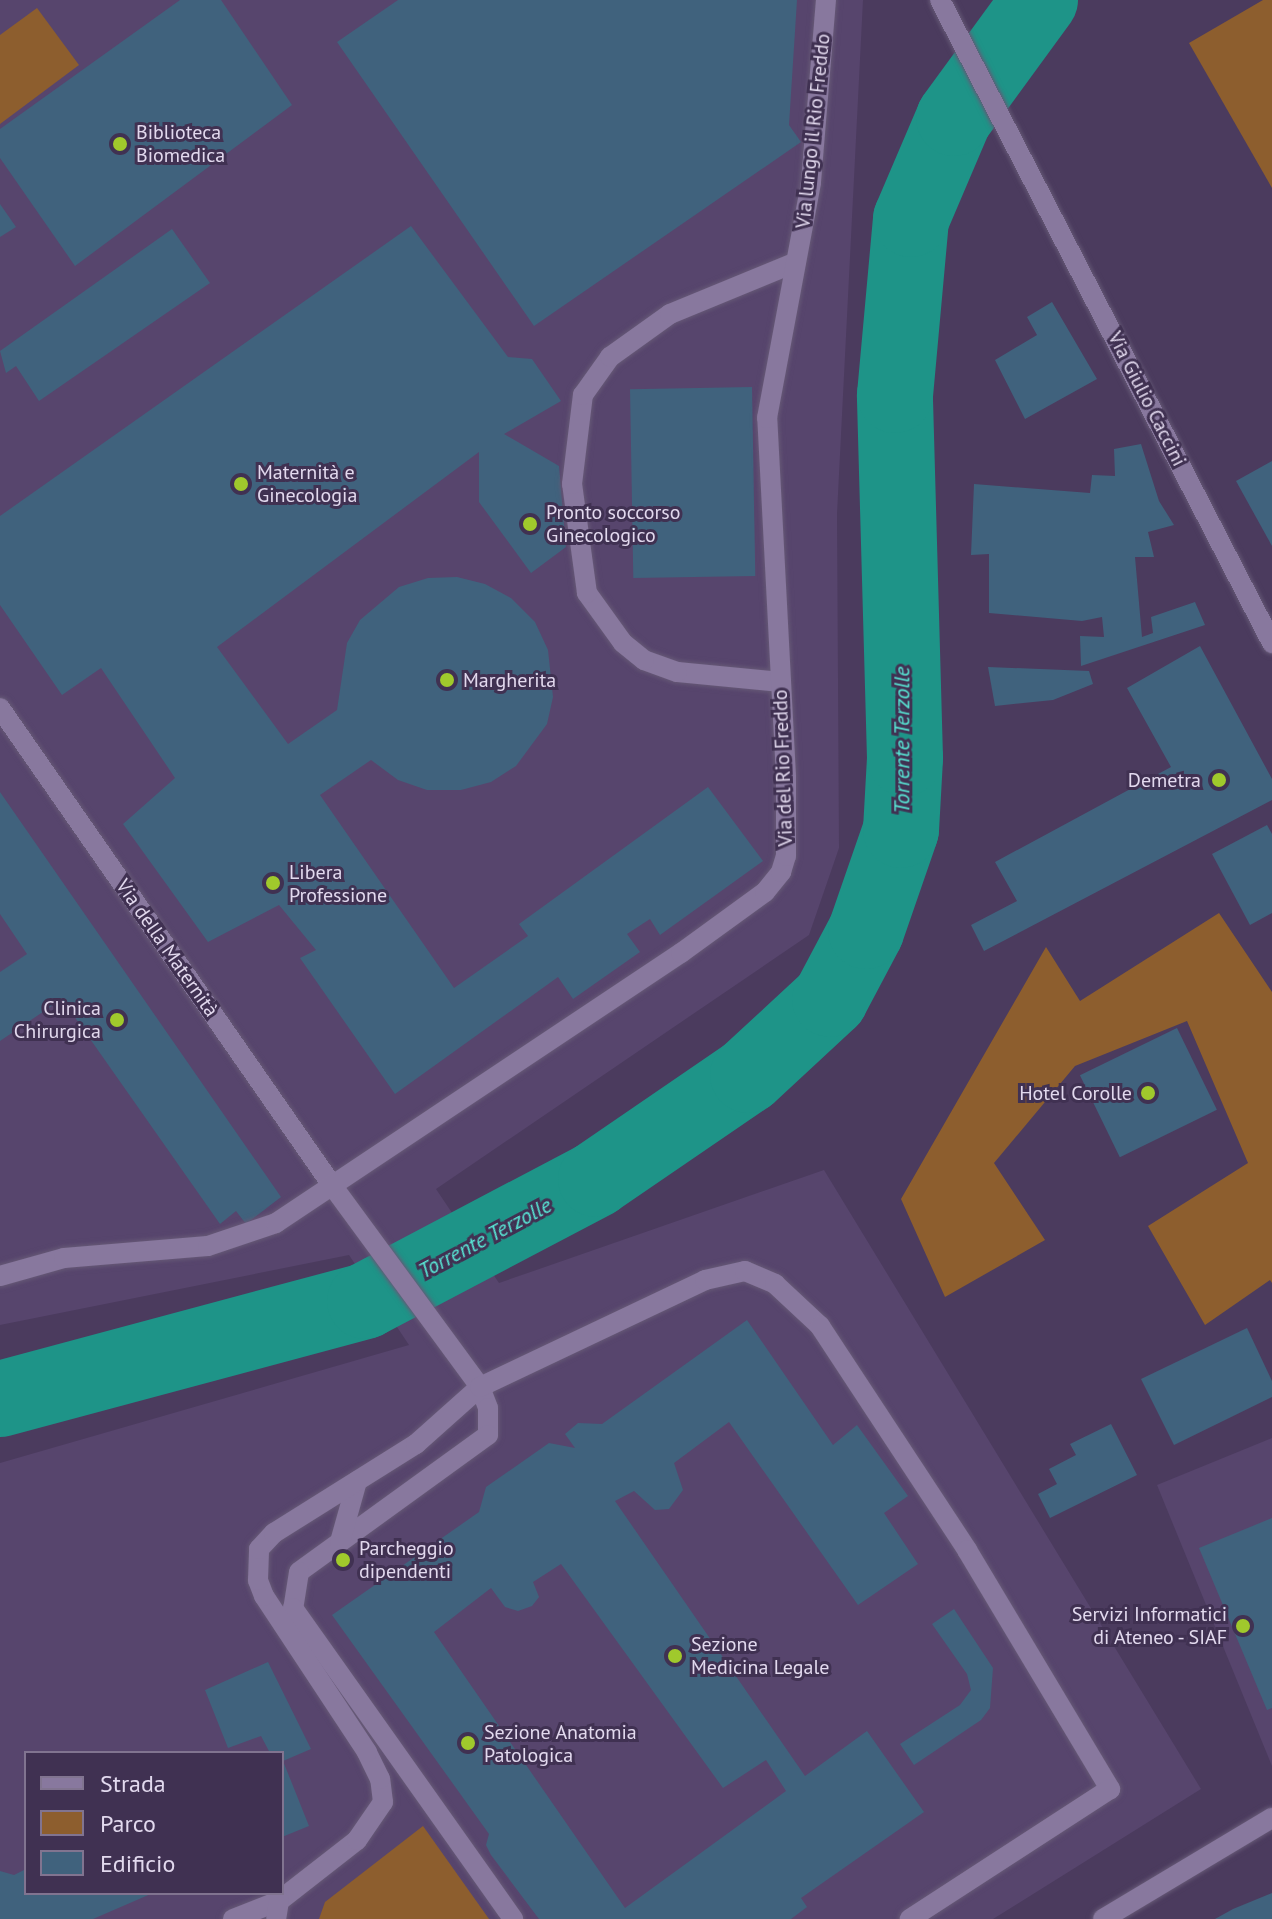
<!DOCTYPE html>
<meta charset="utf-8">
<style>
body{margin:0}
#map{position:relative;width:1272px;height:1919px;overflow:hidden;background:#4b3b5e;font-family:"PT Sans",sans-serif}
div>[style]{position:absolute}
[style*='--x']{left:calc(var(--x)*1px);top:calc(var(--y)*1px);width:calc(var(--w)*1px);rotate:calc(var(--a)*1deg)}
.built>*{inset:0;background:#57456d}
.green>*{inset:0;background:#8d5e2e}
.river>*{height:76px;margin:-38px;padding:0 38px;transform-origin:38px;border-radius:38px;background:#1e9488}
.building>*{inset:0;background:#40627d;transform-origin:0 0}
.roads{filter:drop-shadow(0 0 2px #665976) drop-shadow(0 0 2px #665976)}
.lane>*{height:20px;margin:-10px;padding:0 10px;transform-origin:10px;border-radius:10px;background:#88789e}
.street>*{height:20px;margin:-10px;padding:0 10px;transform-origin:10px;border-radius:10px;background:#88789e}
.dots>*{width:22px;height:22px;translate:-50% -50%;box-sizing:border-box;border:4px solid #403152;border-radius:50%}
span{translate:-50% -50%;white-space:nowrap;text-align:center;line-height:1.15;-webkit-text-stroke:6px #403152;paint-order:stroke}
.street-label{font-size:20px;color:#e2d9ee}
.poi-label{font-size:20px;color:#e2d9ee}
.left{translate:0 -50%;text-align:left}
.right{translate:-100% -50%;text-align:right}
.water-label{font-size:22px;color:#58e6d5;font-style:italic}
.legend{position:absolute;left:24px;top:1751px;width:260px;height:144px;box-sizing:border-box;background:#403152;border:2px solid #817490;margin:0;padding:10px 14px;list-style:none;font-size:24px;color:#e2d9ee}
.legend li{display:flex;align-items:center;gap:16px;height:40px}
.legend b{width:40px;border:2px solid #817490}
</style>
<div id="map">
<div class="built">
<i style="clip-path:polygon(evenodd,0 0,863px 0,837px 514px,839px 848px,809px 935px,436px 1189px,499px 1283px,824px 1170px,1201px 1789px,993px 1919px,0 1919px,0 1463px,409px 1345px,349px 1255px,0 1325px,0 0,26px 1753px,282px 1753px,282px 1893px,26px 1893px,26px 1753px)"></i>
<i style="clip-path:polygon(1272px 1438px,1272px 1766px,1157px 1485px)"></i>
</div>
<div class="green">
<i style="clip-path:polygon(1263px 0,1272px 0,1272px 188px,1189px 43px)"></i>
<i style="clip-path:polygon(37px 8px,79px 65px,0 124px,0 35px)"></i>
<i style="clip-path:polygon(1219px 913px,1272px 992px,1272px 1283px,1270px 1280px,1205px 1325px,1148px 1226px,1248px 1163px,1187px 1021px,1075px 1066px,994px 1163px,1045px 1240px,945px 1297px,901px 1199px,1046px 947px,1080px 1001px)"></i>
<i style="clip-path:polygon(423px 1826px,489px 1919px,319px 1919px,325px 1902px)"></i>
</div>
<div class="river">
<i style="--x:0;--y:1399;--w:378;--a:-15"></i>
<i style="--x:365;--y:1301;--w:261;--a:-27.8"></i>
<i style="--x:596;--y:1179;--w:184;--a:-34.4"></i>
<i style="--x:748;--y:1075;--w:112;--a:-42.8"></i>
<i style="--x:830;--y:999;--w:77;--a:-62.1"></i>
<i style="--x:866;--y:931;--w:107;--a:-70.9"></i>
<i style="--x:901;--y:830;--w:72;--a:-86.8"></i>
<i style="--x:905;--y:758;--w:363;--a:-91.6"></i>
<i style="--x:895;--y:395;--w:177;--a:-84.8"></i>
<i style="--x:911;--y:219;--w:110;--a:-66.9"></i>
<i style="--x:954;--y:118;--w:146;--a:-53.9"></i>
</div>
<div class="building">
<i style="clip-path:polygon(180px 0,221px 0,292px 105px,75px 266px,0 158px,0 129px)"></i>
<i style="clip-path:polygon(398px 0,797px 0,789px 125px,801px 142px,534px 326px,337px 42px)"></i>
<i style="clip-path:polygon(0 204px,16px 227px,0 237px)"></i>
<i style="clip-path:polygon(411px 226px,508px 357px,532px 359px,561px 401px,504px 434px,559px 466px,566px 547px,531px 573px,479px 502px,479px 452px,217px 647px,288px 744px,337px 710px,347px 643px,360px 620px,399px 587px,428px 578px,457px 577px,485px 584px,511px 598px,535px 622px,548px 650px,553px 697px,547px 724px,516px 766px,491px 782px,461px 790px,427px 790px,398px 780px,371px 760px,320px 795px,454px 988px,528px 936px,519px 924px,708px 787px,763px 861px,660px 935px,650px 919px,627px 934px,640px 952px,573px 999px,558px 977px,395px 1094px,300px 958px,316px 950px,279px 905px,208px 942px,123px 824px,175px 778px,101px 668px,62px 695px,0 605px,0 516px)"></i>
<i style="clip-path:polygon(172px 229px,210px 283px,39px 401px,16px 366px,6px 373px,0 351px)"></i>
<i style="clip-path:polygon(1052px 302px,1097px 379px,1025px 419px,995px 360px,1037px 335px,1027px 317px)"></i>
<i style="left:752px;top:387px;width:189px;height:122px;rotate:89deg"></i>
<i style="clip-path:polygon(1141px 444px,1159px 501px,1174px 525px,1148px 532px,1154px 557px,1135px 557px,1142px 637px,1153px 633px,1151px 617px,1195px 602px,1205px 625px,1081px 666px,1080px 636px,1104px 637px,1102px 617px,1082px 621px,989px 613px,989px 554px,971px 555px,974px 484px,1090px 493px,1092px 475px,1115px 476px,1114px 449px)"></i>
<i style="clip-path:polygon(1272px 461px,1272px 546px,1236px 481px)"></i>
<i style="clip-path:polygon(1200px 646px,1272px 779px,1272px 800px,984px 951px,971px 925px,1017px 901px,995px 862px,1171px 767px,1127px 688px)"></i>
<i style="clip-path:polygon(988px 667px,1089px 671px,1093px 684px,1053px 700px,995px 706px)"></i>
<i style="clip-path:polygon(0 792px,281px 1197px,246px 1224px,236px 1211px,220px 1224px,62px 999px,0 1041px,0 972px,27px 954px,0 914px)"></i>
<i style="clip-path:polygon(1267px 825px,1272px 834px,1272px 913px,1250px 925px,1212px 854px)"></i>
<i style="left:1177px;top:1028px;width:91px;height:108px;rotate:64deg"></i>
<i style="clip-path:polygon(evenodd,747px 1320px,833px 1445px,857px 1425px,908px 1496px,884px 1513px,918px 1564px,858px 1605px,729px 1422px,674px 1463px,683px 1490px,669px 1509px,655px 1510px,634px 1491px,615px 1501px,805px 1776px,867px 1731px,924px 1812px,801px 1898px,807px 1907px,791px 1919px,539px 1919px,491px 1855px,486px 1845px,489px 1834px,332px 1615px,479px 1512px,486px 1487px,549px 1443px,575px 1448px,565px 1434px,578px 1423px,602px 1424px,747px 1320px,561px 1564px,723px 1788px,766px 1760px,786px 1791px,625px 1908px,434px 1632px,491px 1588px,505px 1607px,518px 1611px,532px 1606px,539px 1597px,533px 1582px,561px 1564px)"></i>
<i style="clip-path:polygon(1247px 1328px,1272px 1381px,1272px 1397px,1174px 1445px,1141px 1379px)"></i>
<i style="clip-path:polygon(1111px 1424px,1137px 1475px,1050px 1518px,1038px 1494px,1057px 1484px,1049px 1469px,1076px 1455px,1070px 1444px)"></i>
<i style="clip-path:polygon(1272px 1518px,1272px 1708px,1267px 1710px,1199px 1548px)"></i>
<i style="clip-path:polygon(954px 1609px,993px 1668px,990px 1708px,981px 1720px,914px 1765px,900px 1744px,960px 1705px,971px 1690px,967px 1674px,932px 1624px)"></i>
<i style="clip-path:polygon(268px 1662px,311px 1749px,283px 1761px,309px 1826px,282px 1837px,282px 1753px,270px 1753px,261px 1736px,228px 1748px,205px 1690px)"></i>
<i style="clip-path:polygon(26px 1869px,26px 1893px,153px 1893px,93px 1919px,0 1919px,0 1871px,14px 1875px)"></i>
<i style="clip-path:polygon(1272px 1893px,1272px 1919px,1215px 1919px,1233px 1909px)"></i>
</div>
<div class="roads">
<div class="lane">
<i style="--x:781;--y:682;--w:104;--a:-174.5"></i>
<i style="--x:677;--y:672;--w:35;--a:-160"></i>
<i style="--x:644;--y:660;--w:27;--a:-141"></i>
<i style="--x:623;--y:643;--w:62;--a:-125.8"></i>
<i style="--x:587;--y:593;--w:110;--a:-97.8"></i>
<i style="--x:572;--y:484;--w:90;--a:-83"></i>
<i style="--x:583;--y:395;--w:47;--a:-54.6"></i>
<i style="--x:610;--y:357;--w:74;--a:-35.6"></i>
<i style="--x:670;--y:314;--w:136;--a:-22.4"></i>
<i style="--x:0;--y:708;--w:585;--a:55.17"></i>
<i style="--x:334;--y:1188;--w:247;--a:53.7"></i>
<i style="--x:480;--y:1387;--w:22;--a:69"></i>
<i style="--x:488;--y:1408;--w:27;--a:90"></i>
<i style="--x:488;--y:1435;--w:233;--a:144.1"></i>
<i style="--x:299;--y:1572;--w:36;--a:99"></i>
<i style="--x:293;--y:1608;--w:381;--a:54.7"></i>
<i style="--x:0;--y:1276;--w:66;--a:-15.7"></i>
<i style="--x:64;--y:1258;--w:144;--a:-4.8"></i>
<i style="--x:208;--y:1246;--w:72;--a:-18.7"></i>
<i style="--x:276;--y:1223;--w:487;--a:-33.7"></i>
<i style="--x:681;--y:953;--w:104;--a:-36"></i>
<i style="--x:765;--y:892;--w:26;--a:-51"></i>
<i style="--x:781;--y:872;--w:17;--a:-73"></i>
<i style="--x:786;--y:856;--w:80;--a:-90"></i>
<i style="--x:786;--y:776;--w:359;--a:-93"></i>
<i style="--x:767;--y:418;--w:240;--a:-79.4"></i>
<i style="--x:811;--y:182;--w:183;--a:-85.3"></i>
<i style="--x:340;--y:1542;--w:63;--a:-74.4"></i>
<i style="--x:279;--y:1901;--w:99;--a:-38"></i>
<i style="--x:357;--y:1840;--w:46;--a:-55.6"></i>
<i style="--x:383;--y:1802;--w:23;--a:-97"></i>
<i style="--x:380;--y:1779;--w:30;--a:-116"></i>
<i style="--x:367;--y:1752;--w:187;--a:-123.4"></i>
<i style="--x:264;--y:1596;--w:17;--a:-111"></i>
<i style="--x:258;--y:1580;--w:31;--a:-88"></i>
<i style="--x:259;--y:1549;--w:22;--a:-47"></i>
<i style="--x:274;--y:1533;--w:168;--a:-32.1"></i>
<i style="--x:416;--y:1444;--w:86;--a:-41.7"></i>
<i style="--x:480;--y:1387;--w:249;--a:-25.4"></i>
<i style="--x:705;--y:1280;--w:41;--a:-12.7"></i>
<i style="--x:745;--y:1271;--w:33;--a:23"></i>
<i style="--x:775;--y:1284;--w:62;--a:43"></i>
<i style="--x:820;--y:1326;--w:268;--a:56.7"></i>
<i style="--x:967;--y:1550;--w:279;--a:59.1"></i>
<i style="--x:1110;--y:1789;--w:239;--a:147"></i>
<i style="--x:233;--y:1919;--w:49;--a:-21.4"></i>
<i style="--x:279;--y:1901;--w:18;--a:99"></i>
</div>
<div class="street">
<i style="--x:940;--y:0;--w:724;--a:62.69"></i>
<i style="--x:1103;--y:1919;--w:197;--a:-30.9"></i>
</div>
</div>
<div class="dots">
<i style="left:120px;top:144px;background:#a0c92c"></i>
<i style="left:241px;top:484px;background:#a0c92c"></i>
<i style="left:530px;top:524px;background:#a0c92c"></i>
<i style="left:447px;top:680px;background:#a0c92c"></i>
<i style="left:1219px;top:780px;background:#a0c92c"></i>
<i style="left:273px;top:883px;background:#a0c92c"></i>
<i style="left:117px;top:1020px;background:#a0c92c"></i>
<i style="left:1148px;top:1093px;background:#a0c92c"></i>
<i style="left:343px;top:1560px;background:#a0c92c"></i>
<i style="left:1243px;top:1626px;background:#a0c92c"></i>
<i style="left:675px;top:1656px;background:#a0c92c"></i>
<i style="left:468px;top:1743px;background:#a0c92c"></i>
</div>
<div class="street-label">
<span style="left:813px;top:131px;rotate:-84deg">Via lungo il Rio Freddo</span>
<span style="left:1147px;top:399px;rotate:63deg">Via Giulio Caccini</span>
<span style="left:783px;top:768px;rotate:-92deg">Via del Rio Freddo</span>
<span style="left:167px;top:948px;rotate:55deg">Via della Maternità</span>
</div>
<div class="poi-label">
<span class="left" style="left:136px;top:144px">Biblioteca<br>Biomedica</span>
<span class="left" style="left:257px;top:484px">Maternità e<br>Ginecologia</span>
<span class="left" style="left:546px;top:524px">Pronto soccorso<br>Ginecologico</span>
<span class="left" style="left:463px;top:680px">Margherita</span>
<span class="right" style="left:1201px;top:780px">Demetra</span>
<span class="left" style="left:289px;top:884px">Libera<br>Professione</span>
<span class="right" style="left:101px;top:1020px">Clinica<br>Chirurgica</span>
<span class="right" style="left:1132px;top:1093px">Hotel Corolle</span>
<span class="left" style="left:359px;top:1560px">Parcheggio<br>dipendenti</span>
<span class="right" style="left:1227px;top:1626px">Servizi Informatici<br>di Ateneo - SIAF</span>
<span class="left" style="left:691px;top:1656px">Sezione<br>Medicina Legale</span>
<span class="left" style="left:484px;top:1744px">Sezione Anatomia<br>Patologica</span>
</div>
<div class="water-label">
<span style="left:902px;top:740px;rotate:-90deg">Torrente Terzolle</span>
<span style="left:485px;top:1238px;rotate:-28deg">Torrente Terzolle</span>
</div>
<ul class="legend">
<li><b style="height:10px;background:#88789e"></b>Strada</li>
<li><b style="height:22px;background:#8d5e2e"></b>Parco</li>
<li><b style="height:22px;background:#40627d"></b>Edificio</li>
</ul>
</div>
